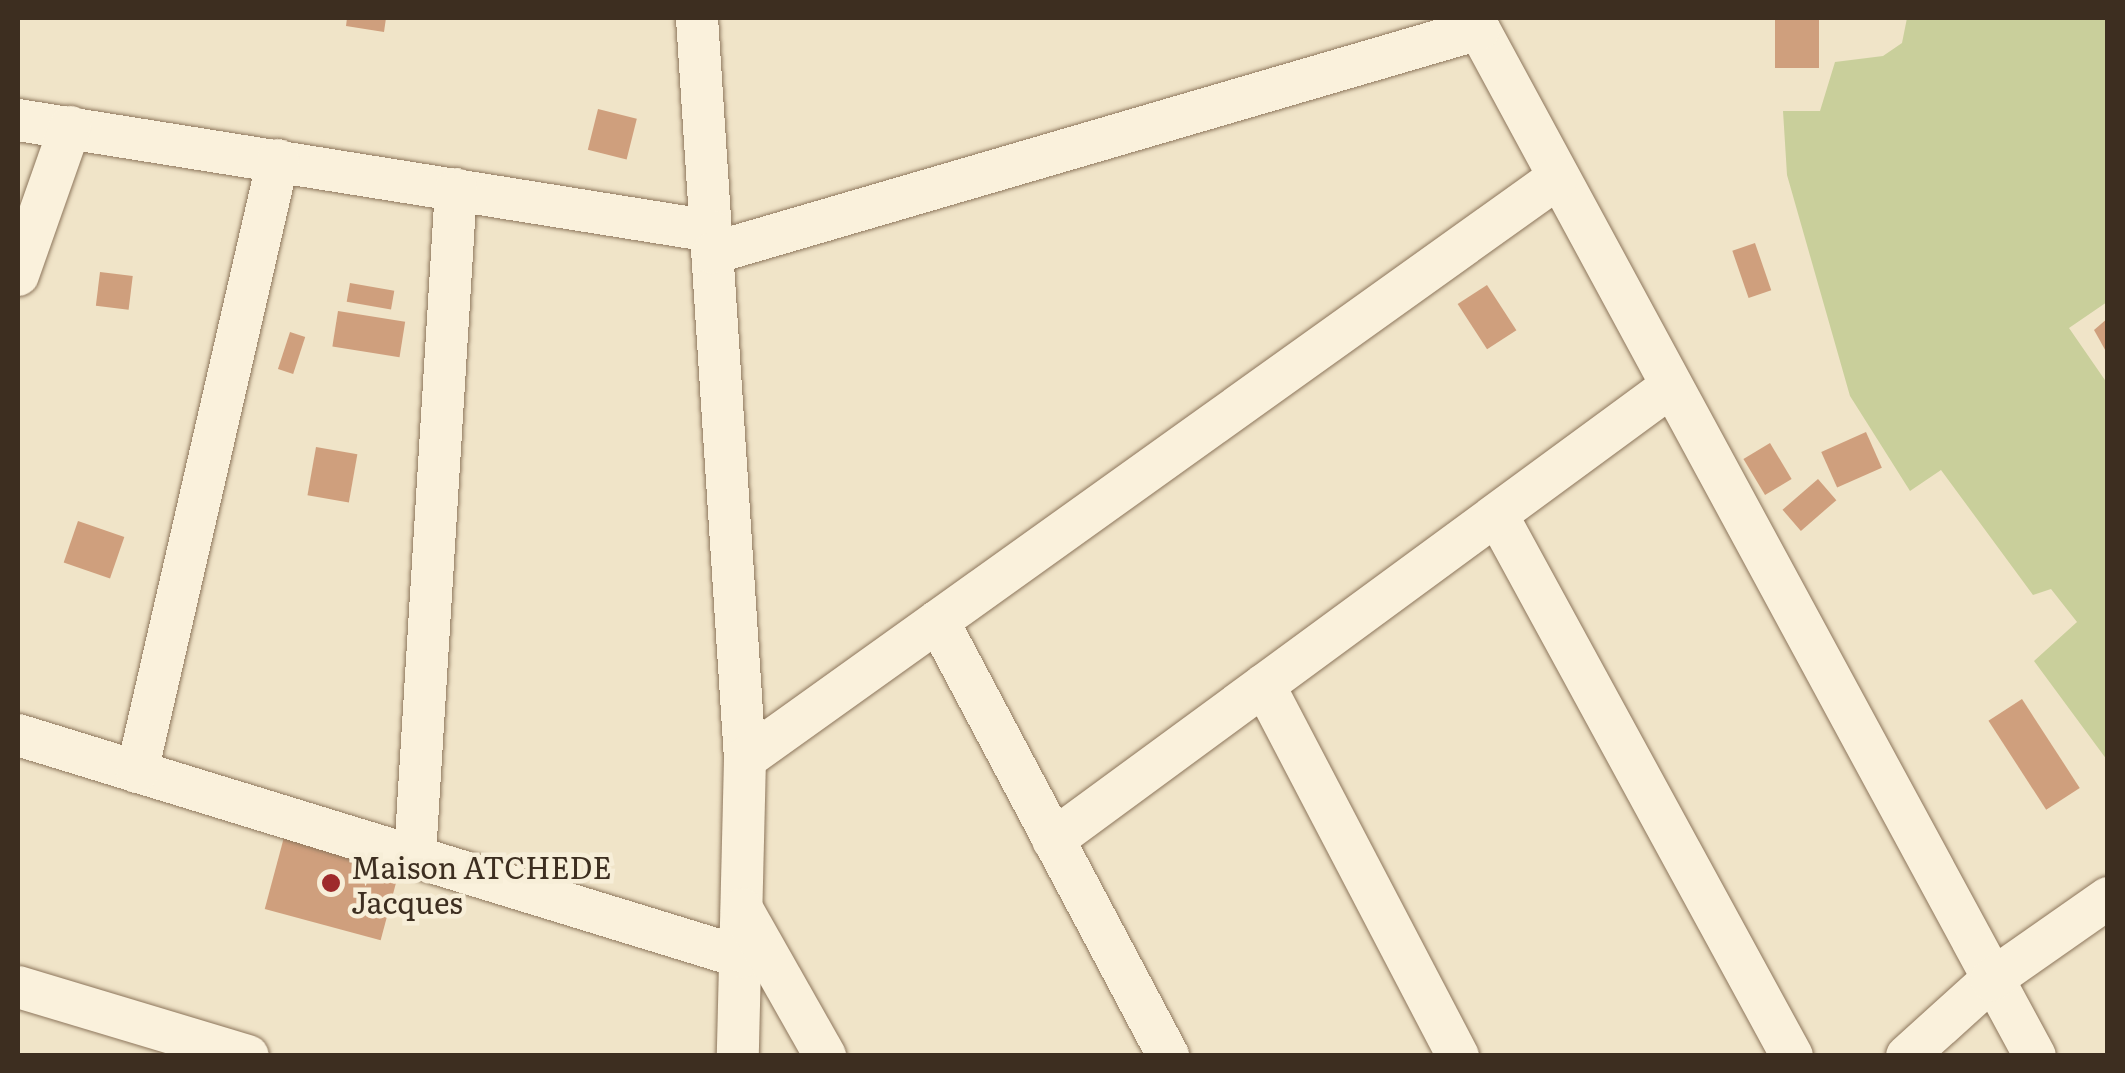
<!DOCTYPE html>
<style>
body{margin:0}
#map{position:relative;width:2125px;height:1073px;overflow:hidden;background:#f0e4c8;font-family:Literata,serif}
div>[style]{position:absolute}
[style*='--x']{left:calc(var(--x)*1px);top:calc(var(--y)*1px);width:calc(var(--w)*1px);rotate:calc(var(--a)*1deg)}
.green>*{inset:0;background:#c9cf9b}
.building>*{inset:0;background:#cf9f7d;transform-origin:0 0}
.roads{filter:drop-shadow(0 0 2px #8d765c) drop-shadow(0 0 2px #8d765c)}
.minor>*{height:42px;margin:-21px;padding:0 21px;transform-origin:21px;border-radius:21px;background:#faf1dc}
.dots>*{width:28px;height:28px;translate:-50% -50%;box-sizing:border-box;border:5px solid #f7eed8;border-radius:50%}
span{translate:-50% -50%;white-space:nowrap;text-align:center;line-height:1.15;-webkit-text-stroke:9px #f7eed8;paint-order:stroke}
.poi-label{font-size:30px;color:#3d2e20}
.left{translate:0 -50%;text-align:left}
.frame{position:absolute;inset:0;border:20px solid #3d2e20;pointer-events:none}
</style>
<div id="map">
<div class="green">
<i style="clip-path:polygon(1907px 18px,2107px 18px,2107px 302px,2069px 328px,2107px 383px,2107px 760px,2034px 661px,2077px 622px,2051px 589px,2033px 595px,1941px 470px,1910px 491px,1850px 396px,1787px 175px,1783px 111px,1820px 111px,1835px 62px,1883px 56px,1902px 43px)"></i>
</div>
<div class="building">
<i style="clip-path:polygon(347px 18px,386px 18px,384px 32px,346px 26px)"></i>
<i style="left:1775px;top:18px;width:44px;height:50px"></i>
<i style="left:598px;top:109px;width:40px;height:42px;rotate:14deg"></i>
<i style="left:1755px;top:243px;width:50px;height:24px;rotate:71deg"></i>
<i style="left:100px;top:272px;width:33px;height:34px;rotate:7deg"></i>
<i style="left:350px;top:283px;width:45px;height:19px;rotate:10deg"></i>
<i style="left:1487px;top:285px;width:54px;height:35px;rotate:57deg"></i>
<i style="left:338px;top:311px;width:68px;height:36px;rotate:9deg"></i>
<i style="clip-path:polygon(2108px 318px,2108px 355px,2094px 330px)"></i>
<i style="left:290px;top:332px;width:16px;height:39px;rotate:18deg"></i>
<i style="left:1866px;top:432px;width:39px;height:49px;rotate:66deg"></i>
<i style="left:1770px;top:443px;width:42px;height:31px;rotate:59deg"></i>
<i style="left:316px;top:447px;width:42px;height:49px;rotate:10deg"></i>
<i style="left:1818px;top:479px;width:28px;height:47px;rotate:49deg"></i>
<i style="left:78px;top:521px;width:49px;height:44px;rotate:19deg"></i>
<i style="left:2022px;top:699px;width:106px;height:40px;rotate:57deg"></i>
<i style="left:287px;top:826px;width:120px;height:86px;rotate:15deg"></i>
</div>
<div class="roads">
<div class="minor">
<i style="--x:697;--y:18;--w:743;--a:86.29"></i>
<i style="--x:745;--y:759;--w:297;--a:91.4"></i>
<i style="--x:1473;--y:18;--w:1180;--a:61.57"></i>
<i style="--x:18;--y:120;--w:702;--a:9.1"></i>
<i style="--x:713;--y:253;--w:798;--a:-16.3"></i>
<i style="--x:18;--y:275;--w:157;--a:-70.6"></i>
<i style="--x:1497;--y:515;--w:616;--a:61.4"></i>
<i style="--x:938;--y:621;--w:492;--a:62.1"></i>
<i style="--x:1264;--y:685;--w:419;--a:62.4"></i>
<i style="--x:18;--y:735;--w:756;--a:17.07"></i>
<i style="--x:745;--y:759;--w:997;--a:-35.57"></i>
<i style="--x:137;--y:772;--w:628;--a:-77.03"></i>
<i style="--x:1053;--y:840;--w:765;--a:-36.29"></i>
<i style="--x:415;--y:855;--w:667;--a:-86.48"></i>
<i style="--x:742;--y:909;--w:169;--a:60.5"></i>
<i style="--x:18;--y:987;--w:240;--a:16.7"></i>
<i style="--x:1907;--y:1056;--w:113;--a:-42.1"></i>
<i style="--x:1991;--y:980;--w:143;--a:-35"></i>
</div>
</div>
<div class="dots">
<i style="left:331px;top:883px;background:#9e2a2b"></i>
</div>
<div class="poi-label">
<span class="left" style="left:351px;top:883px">Maison ATCHEDE<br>Jacques</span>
</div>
<div class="frame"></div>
</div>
